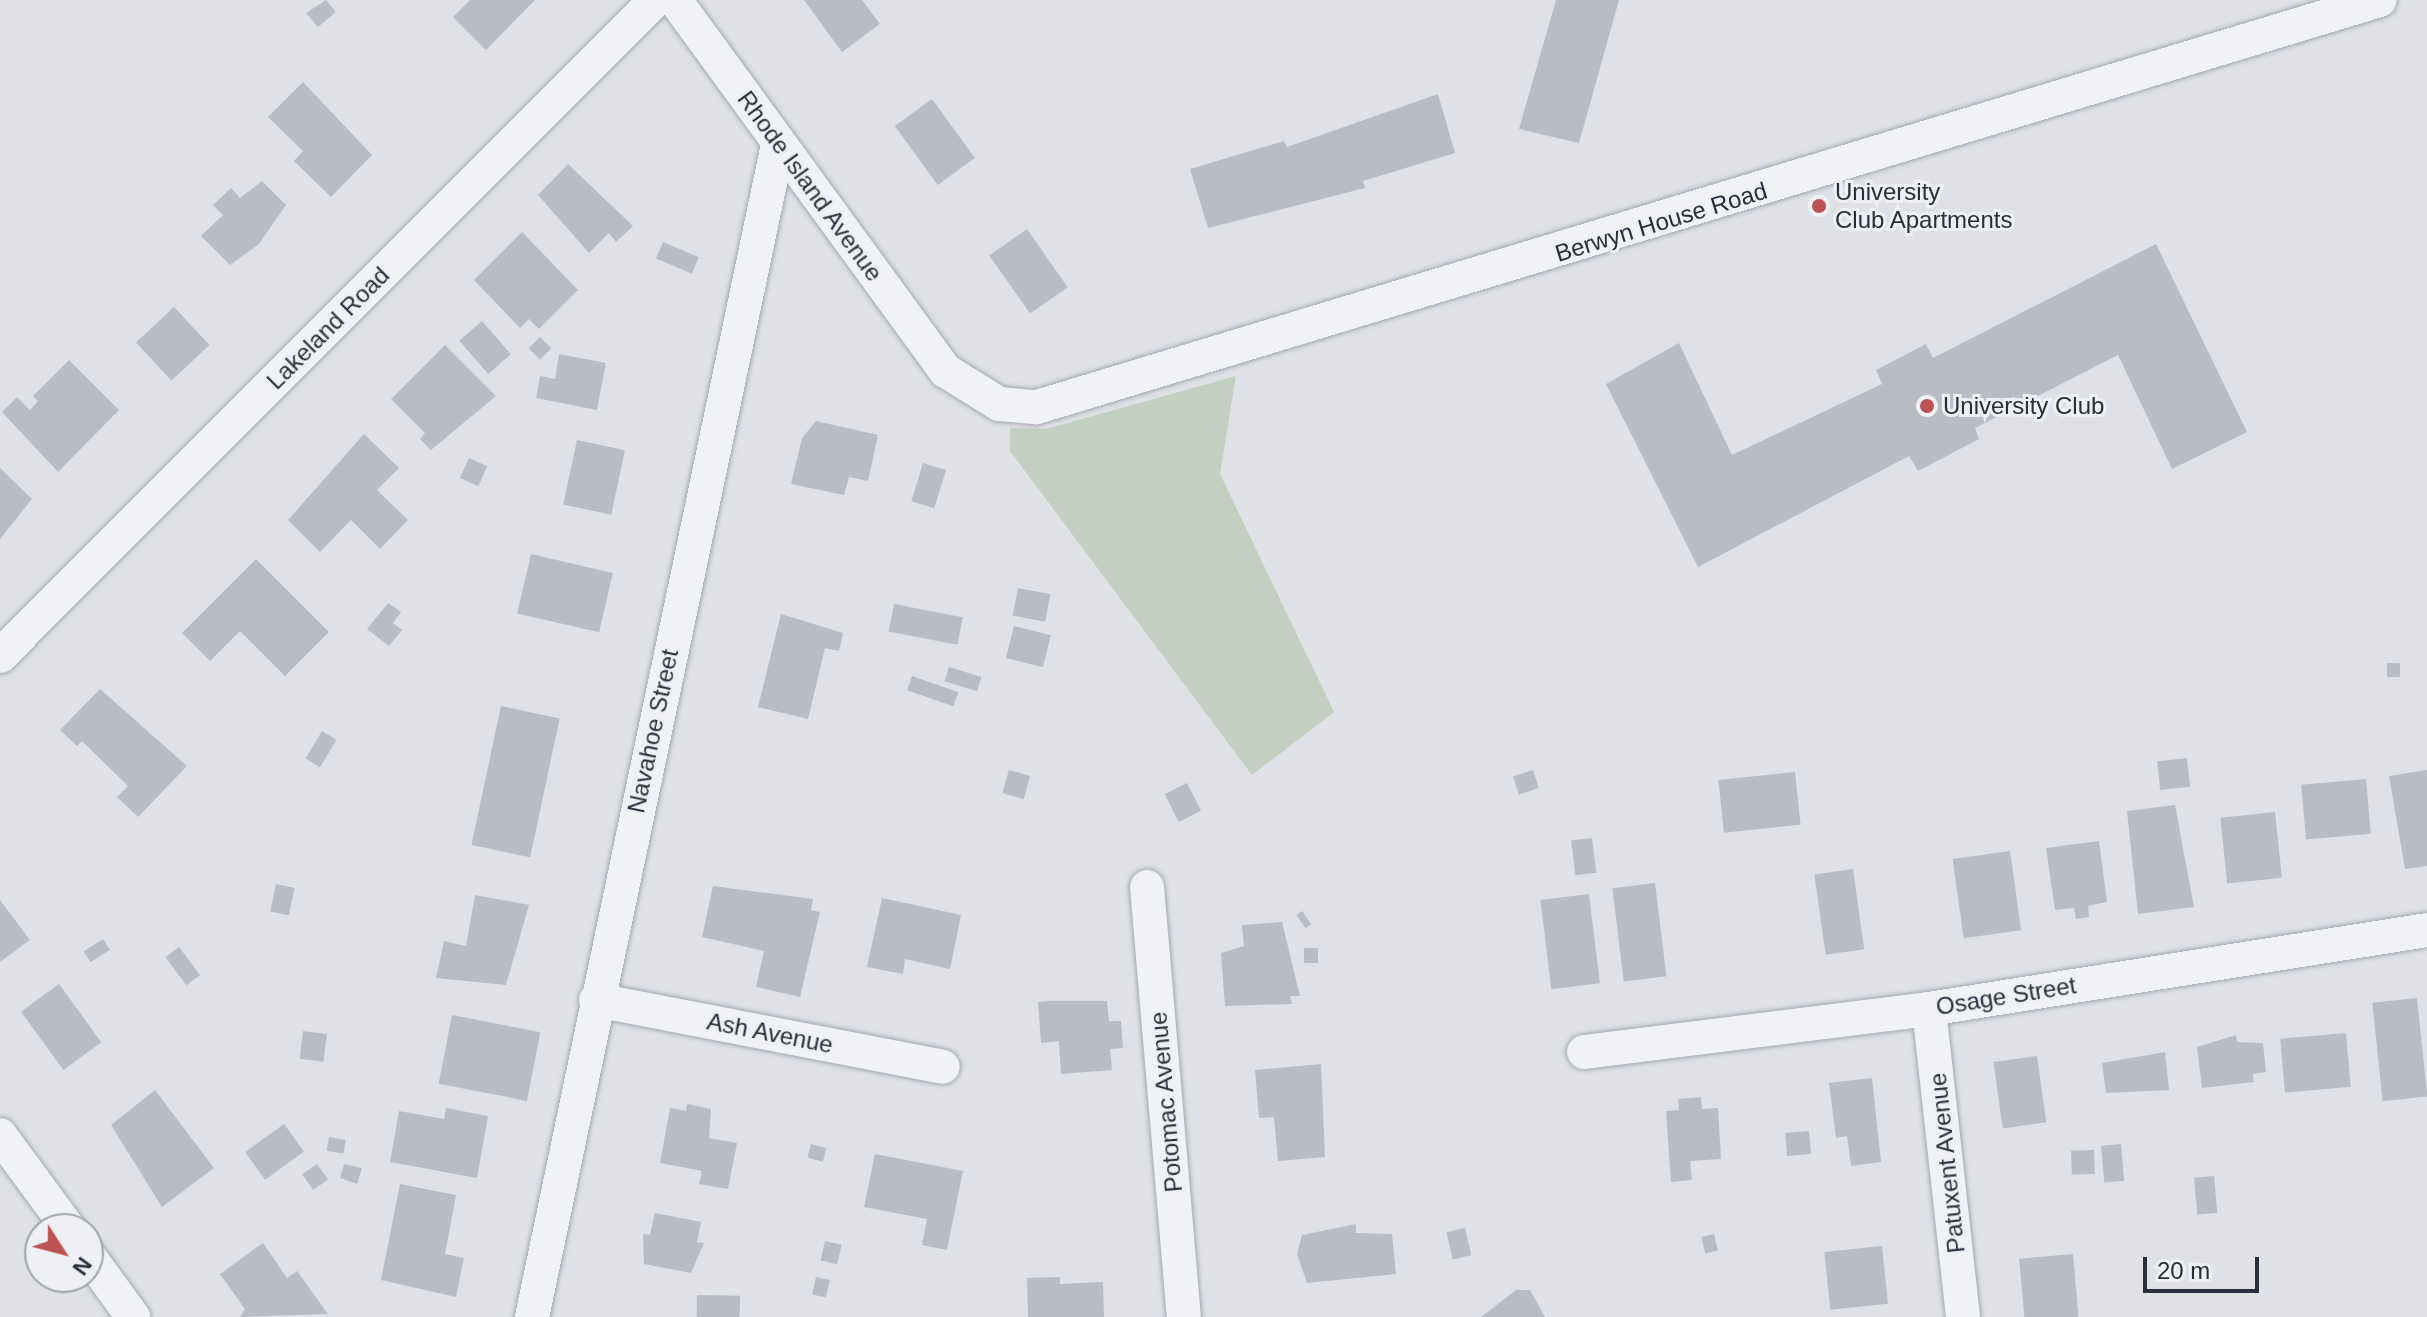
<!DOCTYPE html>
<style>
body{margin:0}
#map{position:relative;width:2427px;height:1317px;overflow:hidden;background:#dfe1e6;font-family:Arial,sans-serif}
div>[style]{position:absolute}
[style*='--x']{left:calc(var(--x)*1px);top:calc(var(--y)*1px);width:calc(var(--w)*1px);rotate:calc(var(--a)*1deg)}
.green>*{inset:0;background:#c2cfc1}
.building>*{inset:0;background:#babcc5;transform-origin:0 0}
.roads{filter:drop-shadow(0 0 2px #a5a8b0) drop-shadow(0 0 2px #a5a8b0)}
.minor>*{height:34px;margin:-17px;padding:0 17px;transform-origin:17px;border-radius:17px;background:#f1f2f5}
.dots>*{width:22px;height:22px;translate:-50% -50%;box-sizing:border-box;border:4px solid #eef0f4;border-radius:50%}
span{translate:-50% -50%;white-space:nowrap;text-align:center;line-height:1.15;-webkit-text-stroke:6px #eef0f4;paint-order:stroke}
.street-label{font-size:24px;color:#2a2e3c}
.poi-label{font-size:24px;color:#2a2e3c}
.left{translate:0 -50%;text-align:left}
.north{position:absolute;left:24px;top:1213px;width:80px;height:80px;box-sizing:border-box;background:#eef0f4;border:2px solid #a0a2aa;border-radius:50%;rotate:126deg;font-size:22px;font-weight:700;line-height:32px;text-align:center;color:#2a2e3c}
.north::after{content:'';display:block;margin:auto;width:28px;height:36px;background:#bd5252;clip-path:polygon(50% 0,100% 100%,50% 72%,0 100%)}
.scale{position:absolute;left:2143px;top:1257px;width:116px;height:36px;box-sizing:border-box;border:4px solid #2a2e3c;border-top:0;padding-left:10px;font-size:24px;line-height:28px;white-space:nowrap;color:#2a2e3c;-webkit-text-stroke:6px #eef0f4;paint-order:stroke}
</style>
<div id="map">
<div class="green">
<i style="clip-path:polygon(1236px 376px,1220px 474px,1334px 712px,1252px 775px,1010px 451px,1010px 428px,1046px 429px)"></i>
</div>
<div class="building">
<i style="clip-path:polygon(326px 0,336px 12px,318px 27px,306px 13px)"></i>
<i style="clip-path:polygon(470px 0,535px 0,486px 50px,453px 17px)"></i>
<i style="clip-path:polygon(804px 0,862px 0,880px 24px,842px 52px)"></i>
<i style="clip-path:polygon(1556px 0,1619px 0,1579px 143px,1519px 129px)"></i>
<i style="clip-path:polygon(303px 82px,372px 155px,331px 197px,294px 161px,303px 151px,268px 117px)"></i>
<i style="clip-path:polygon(1438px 94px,1455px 153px,1363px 181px,1365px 188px,1208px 228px,1190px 169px,1284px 141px,1287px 147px)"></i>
<i style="left:932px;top:99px;width:73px;height:46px;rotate:54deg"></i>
<i style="clip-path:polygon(568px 164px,633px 226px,616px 242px,609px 233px,589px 253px,538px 195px)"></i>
<i style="clip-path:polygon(262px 181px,286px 205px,259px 244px,230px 265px,201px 236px,223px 215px,213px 205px,231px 188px,240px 198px)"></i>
<i style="left:1027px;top:229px;width:71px;height:46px;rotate:55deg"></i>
<i style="clip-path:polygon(522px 232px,578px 290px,539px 329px,529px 319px,520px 328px,474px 280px)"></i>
<i style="left:663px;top:242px;width:39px;height:18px;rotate:23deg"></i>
<i style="clip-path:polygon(2156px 244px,2247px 432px,2172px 469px,2118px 355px,1975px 428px,1979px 439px,1918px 471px,1909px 456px,1698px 567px,1606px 384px,1679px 343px,1732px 455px,1882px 384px,1876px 370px,1926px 344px,1933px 358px)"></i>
<i style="left:174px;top:307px;width:52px;height:52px;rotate:47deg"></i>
<i style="left:482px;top:321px;width:44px;height:30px;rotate:49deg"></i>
<i style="left:540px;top:337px;width:16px;height:16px;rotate:45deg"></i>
<i style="clip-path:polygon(445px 345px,496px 396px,431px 450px,420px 439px,425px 433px,391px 399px)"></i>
<i style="clip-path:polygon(559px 354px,606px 363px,597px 410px,536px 398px,540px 376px,555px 379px)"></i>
<i style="clip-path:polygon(69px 360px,119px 410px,58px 472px,2px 412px,17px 397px,30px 410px,38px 401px,33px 396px)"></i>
<i style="clip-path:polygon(816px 421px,878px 435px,868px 481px,849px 477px,844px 495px,791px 484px,802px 438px)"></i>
<i style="clip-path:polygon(364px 434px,399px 468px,377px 490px,408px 520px,380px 549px,351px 520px,320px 552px,288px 520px)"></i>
<i style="left:577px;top:440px;width:49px;height:66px;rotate:12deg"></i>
<i style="left:469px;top:458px;width:20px;height:22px;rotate:24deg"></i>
<i style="left:923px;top:463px;width:24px;height:40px;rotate:17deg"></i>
<i style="clip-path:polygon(0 468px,32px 499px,0 539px)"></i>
<i style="left:531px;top:554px;width:84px;height:61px;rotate:13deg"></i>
<i style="clip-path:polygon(256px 559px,329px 632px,285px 676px,240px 631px,210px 661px,182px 633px)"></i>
<i style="left:1018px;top:588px;width:33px;height:28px;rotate:11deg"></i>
<i style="clip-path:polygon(388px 603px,401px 612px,393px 623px,402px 630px,389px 646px,367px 629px)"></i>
<i style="left:894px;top:604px;width:70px;height:28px;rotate:11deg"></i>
<i style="clip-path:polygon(781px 614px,843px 633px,839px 651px,825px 648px,808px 719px,758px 707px)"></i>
<i style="left:1014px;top:626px;width:38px;height:33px;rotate:14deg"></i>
<i style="left:2387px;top:663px;width:13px;height:14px"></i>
<i style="left:949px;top:667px;width:34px;height:15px;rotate:17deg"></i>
<i style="left:912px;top:676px;width:49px;height:15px;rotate:19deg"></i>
<i style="clip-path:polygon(100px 689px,187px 766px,138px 817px,117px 797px,128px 786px,82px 741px,77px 746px,60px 730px)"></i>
<i style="left:501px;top:706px;width:60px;height:142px;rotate:12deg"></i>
<i style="left:322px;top:731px;width:17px;height:32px;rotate:31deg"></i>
<i style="left:2187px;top:758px;width:29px;height:30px;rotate:84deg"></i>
<i style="left:1009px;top:770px;width:22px;height:24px;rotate:16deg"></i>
<i style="left:1533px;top:770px;width:19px;height:21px;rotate:72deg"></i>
<i style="clip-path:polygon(2427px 770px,2427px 866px,2405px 869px,2389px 776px)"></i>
<i style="left:1795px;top:772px;width:53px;height:77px;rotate:84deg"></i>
<i style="left:2366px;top:779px;width:55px;height:65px;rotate:85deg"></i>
<i style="left:1187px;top:783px;width:31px;height:25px;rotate:63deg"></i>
<i style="clip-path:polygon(2175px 805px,2194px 907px,2138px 914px,2127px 811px)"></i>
<i style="left:2275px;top:812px;width:66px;height:55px;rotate:84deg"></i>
<i style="left:1592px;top:838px;width:35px;height:21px;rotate:83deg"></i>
<i style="clip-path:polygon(2099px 841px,2107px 902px,2088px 906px,2089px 917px,2076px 919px,2074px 908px,2055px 910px,2046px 848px)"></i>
<i style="left:2010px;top:851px;width:80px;height:58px;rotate:82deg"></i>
<i style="left:1853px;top:869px;width:81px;height:39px;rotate:82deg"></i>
<i style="left:1655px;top:883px;width:94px;height:43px;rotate:83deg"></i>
<i style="left:276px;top:884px;width:19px;height:28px;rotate:12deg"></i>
<i style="clip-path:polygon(713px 886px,813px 899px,811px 910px,820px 912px,800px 997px,756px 987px,764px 951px,702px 937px)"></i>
<i style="left:1589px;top:894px;width:90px;height:49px;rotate:83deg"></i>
<i style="clip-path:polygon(475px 895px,529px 905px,506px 985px,436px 978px,444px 941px,466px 946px)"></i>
<i style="clip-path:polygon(882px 898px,961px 915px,950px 969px,905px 959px,903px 974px,867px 967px)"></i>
<i style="clip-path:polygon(0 900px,30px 940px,0 962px)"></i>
<i style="left:1302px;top:911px;width:16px;height:7px;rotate:55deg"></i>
<i style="clip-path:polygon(1282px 922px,1300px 996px,1290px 996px,1292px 1004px,1225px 1006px,1221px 953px,1244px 946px,1242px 925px)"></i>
<i style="left:103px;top:939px;width:13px;height:23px;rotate:58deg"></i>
<i style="left:179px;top:947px;width:35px;height:17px;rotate:53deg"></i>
<i style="left:1304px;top:948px;width:14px;height:15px"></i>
<i style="left:59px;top:984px;width:72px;height:47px;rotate:54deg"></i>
<i style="left:2417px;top:998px;width:99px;height:45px;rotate:84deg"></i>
<i style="clip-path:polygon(1050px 1001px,1107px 1001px,1109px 1021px,1121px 1021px,1123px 1048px,1110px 1049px,1112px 1070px,1061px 1074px,1059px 1041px,1041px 1043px,1038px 1002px)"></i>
<i style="left:452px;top:1015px;width:90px;height:70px;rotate:11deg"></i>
<i style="left:303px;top:1031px;width:24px;height:28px;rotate:7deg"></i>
<i style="left:2346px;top:1033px;width:54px;height:66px;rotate:85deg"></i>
<i style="clip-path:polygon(2236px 1035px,2237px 1042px,2263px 1043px,2266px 1072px,2253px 1074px,2254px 1082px,2202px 1088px,2197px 1047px)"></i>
<i style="clip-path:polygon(2165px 1052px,2169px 1090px,2106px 1093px,2102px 1063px)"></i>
<i style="left:2037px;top:1056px;width:67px;height:44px;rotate:82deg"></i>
<i style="clip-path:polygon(1321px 1064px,1325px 1157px,1278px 1161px,1274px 1117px,1259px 1118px,1255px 1070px)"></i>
<i style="clip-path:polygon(1872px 1078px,1881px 1162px,1851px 1166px,1847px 1136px,1836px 1138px,1829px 1083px)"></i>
<i style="clip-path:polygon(155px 1090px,214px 1168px,162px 1207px,111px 1125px)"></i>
<i style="clip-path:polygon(1701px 1097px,1702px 1109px,1718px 1108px,1721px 1159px,1690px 1161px,1692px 1180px,1671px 1182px,1666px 1111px,1679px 1110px,1678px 1099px)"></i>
<i style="clip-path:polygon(687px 1104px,711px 1109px,709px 1138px,737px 1143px,728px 1189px,699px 1184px,702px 1171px,660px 1163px,670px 1108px,686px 1111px)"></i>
<i style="clip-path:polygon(446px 1108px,488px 1116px,477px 1178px,390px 1162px,399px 1111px,444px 1119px)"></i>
<i style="left:284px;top:1124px;width:34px;height:48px;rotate:54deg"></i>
<i style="left:1809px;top:1131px;width:23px;height:24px;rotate:85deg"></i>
<i style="left:329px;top:1137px;width:17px;height:14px;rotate:10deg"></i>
<i style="left:811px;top:1144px;width:16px;height:14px;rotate:15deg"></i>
<i style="left:2121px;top:1144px;width:37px;height:20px;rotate:85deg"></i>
<i style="left:2094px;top:1150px;width:24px;height:23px;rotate:88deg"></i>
<i style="clip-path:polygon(875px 1154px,963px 1171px,947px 1250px,922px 1245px,927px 1219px,864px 1207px)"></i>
<i style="left:317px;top:1164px;width:19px;height:18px;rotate:55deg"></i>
<i style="clip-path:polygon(344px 1164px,362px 1168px,357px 1184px,340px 1178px)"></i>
<i style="left:2214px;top:1176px;width:37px;height:20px;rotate:85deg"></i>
<i style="clip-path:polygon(400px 1184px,456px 1195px,445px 1254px,464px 1258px,456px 1297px,381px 1280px)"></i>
<i style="clip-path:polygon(655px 1213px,701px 1222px,697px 1242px,704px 1243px,691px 1273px,644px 1264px,643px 1234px,650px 1235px)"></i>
<i style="clip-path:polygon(1356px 1224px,1356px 1233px,1392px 1234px,1396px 1274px,1307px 1283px,1297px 1254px,1302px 1235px)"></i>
<i style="left:1465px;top:1228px;width:28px;height:19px;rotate:77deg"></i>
<i style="left:1714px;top:1234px;width:17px;height:13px;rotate:77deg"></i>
<i style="left:825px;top:1241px;width:17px;height:20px;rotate:13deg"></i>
<i style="clip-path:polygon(263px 1243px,287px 1278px,297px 1271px,328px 1314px,240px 1317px,245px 1309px,220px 1274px)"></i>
<i style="left:1882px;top:1246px;width:58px;height:58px;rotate:84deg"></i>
<i style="left:2073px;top:1254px;width:63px;height:54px;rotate:85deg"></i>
<i style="left:816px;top:1277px;width:14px;height:18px;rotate:12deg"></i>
<i style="clip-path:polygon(1060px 1277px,1060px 1284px,1103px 1282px,1104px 1317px,1028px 1317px,1027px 1278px)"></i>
<i style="clip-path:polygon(1516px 1290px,1530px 1290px,1545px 1317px,1481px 1317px)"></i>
<i style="left:697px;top:1295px;width:43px;height:22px;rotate:1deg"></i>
</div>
<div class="roads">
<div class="minor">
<i style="--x:675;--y:0;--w:459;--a:53.9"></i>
<i style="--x:946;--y:371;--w:62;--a:31.9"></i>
<i style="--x:999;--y:404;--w:38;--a:5"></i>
<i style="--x:1037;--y:407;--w:1403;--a:-16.86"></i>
<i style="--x:0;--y:656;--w:927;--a:-45.04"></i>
<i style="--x:1147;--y:887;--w:432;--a:85.1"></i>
<i style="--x:596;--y:1000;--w:353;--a:10.9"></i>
<i style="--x:1929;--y:1009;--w:310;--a:83.7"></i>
<i style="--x:1584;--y:1052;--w:348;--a:-7.1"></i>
<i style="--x:1929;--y:1009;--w:504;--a:-9.01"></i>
<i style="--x:0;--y:1135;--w:117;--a:53.7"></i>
<i style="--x:88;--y:1255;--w:77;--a:54"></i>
<i style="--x:532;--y:1317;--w:1198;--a:-78.15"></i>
</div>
</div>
<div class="dots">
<i style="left:1819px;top:206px;background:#bd5252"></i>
<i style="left:1927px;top:406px;background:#bd5252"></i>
</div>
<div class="street-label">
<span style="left:810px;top:186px;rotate:54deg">Rhode Island Avenue</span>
<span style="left:1661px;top:222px;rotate:-17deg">Berwyn House Road</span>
<span style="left:328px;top:328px;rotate:-45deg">Lakeland Road</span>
<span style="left:653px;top:731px;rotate:-78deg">Navahoe Street</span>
<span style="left:2006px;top:996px;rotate:-9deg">Osage Street</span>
<span style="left:770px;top:1033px;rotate:11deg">Ash Avenue</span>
<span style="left:1166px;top:1102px;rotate:-95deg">Potomac Avenue</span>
<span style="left:1947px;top:1163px;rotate:-96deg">Patuxent Avenue</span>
</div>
<div class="poi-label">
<span class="left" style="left:1835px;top:206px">University<br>Club Apartments</span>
<span class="left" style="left:1943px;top:406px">University Club</span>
</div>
<div class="north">N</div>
<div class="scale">20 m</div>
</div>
